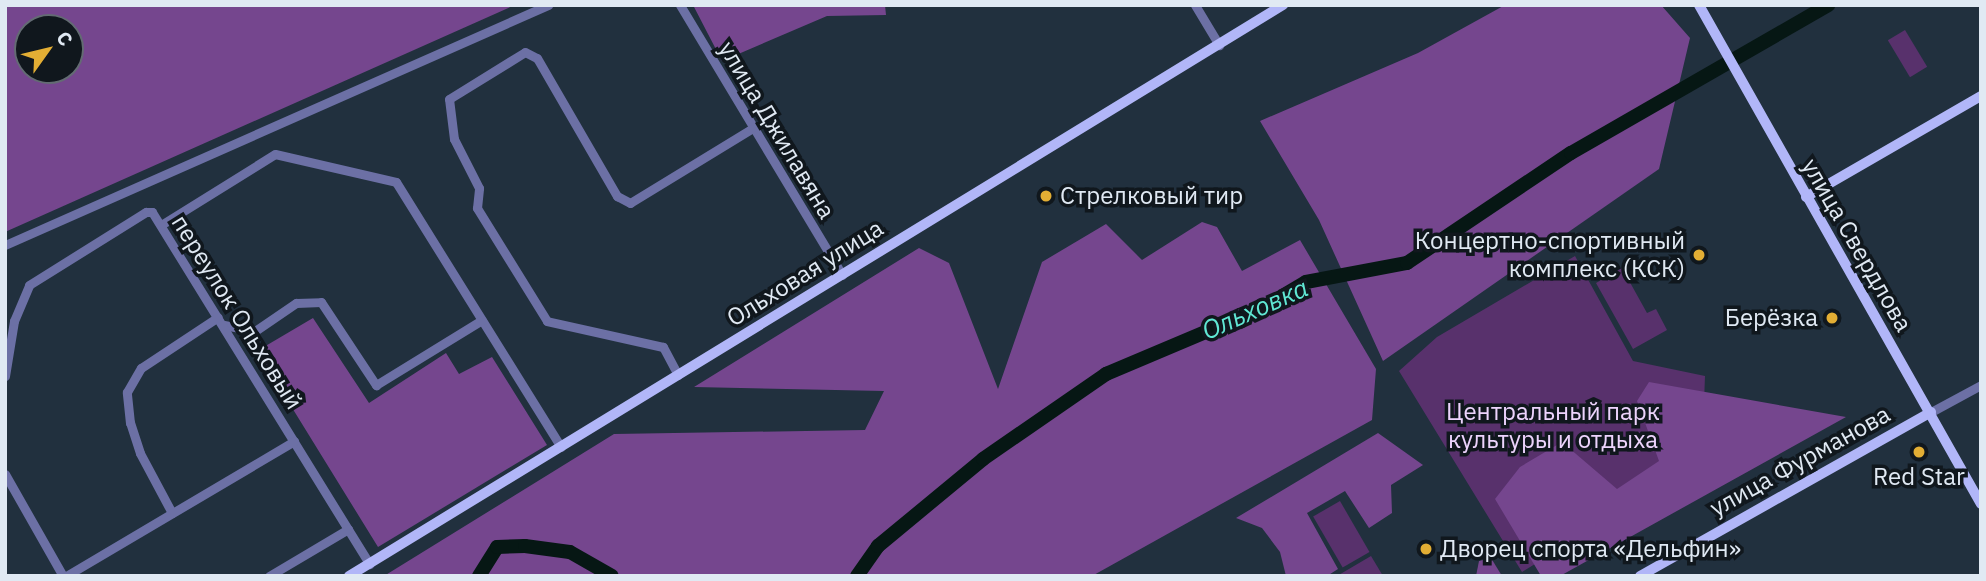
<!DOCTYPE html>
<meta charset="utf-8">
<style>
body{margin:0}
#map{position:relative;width:1986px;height:581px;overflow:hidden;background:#21303e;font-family:"IBM Plex Sans",sans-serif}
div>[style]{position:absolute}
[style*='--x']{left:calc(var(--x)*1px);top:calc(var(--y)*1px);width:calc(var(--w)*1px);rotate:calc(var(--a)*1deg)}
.green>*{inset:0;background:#58316c;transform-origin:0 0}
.forest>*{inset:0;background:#75468e}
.river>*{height:14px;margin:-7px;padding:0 7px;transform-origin:7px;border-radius:7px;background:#061714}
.minor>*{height:9px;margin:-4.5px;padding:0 4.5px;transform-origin:4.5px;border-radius:4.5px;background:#6c70a5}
.major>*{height:10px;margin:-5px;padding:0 5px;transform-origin:5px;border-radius:5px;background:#b1b6f8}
.dots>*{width:19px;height:19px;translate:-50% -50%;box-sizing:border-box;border:4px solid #10171d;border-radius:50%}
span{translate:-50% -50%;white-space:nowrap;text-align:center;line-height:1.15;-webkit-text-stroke:7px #10171d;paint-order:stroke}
.street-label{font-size:24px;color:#e0e9f3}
.poi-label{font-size:24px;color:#e0e9f3}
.left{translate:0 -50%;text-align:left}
.right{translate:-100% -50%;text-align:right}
.park-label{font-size:24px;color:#edd4fd}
.water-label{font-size:26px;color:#60e8d4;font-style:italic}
.frame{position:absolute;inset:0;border:7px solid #e0e9f3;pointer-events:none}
.north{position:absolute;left:14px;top:14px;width:70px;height:70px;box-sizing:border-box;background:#10171d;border:2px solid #636b73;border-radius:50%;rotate:56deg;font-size:19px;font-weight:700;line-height:28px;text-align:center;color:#e0e9f3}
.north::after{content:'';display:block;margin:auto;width:24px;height:32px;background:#e3ae34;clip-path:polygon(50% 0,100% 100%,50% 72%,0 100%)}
</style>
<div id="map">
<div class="green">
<i style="left:1905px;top:30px;width:43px;height:20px;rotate:59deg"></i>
<i style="clip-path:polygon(1575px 256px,1633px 361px,1705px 376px,1704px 403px,1724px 448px,1522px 572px,1399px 371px,1437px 337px)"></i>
<i style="clip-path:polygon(1622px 268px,1647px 313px,1656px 309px,1667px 330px,1633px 349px,1596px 283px)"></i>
<i style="left:1340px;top:501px;width:59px;height:31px;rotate:60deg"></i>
<i style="clip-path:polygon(1371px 556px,1383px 576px,1337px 576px)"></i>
</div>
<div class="forest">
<i style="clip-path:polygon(evenodd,5px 5px,515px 5px,5px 232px,5px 5px,70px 28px,70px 70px,28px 70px,28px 28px,70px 28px)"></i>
<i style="clip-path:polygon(693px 5px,885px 5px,886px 15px,827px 16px,722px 61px)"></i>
<i style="clip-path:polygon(1505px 5px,1661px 5px,1690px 38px,1659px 169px,1383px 361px,1319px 220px,1260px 121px,1418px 53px)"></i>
<i style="clip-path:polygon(1202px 222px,1217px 227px,1242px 271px,1300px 240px,1376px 369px,1372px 420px,1092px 576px,384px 576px,614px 434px,865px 430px,884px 391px,694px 387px,919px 248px,949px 263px,998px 389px,1042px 262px,1106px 224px,1142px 260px)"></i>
<i style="clip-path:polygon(313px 318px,369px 403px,446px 353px,459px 374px,492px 357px,547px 445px,378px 547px,257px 351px)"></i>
<i style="clip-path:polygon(1649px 382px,1846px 417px,1560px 576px,1541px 576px,1495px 499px,1520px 467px,1562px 442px,1617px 489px,1659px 461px,1637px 401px)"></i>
<i style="clip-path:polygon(1378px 433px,1423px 465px,1391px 485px,1392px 513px,1369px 528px,1345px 491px,1307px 513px,1338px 569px,1327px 576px,1286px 576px,1280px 552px,1262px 528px,1236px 518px)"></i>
<i style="clip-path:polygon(1491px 558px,1502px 576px,1476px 576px,1479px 561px)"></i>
</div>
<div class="river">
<i style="--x:479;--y:576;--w:34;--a:-58"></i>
<i style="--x:497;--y:547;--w:28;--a:-2"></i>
<i style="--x:525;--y:546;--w:45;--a:7.6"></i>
<i style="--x:570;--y:552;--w:48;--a:29.7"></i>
<i style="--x:857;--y:576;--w:37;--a:-55"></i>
<i style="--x:878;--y:546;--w:136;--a:-39.6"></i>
<i style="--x:983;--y:459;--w:150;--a:-34.6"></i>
<i style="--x:1106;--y:374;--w:169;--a:-22.9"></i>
<i style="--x:1262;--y:308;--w:51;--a:-30.6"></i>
<i style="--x:1306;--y:282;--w:103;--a:-10.7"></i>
<i style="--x:1407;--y:263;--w:197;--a:-33.9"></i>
<i style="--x:1571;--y:153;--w:297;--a:-29.9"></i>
</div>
<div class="minor">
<i style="--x:680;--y:5;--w:315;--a:59"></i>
<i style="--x:1195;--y:5;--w:47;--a:59"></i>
<i style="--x:161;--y:225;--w:134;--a:-31.9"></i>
<i style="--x:275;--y:154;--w:124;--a:13"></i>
<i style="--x:396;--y:182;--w:312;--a:58.1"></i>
<i style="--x:5;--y:245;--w:594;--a:-23.84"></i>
<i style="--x:224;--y:325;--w:32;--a:11"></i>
<i style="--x:255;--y:331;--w:50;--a:-34.3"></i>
<i style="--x:296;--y:303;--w:25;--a:-2"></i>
<i style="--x:321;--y:302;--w:100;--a:56.5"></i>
<i style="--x:376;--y:385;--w:124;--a:-31.5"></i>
<i style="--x:678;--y:375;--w:32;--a:-118"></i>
<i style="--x:663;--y:347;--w:119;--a:-167.4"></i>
<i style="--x:547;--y:321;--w:133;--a:-121.8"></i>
<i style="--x:477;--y:208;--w:20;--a:-84"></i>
<i style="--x:479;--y:188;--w:55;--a:-117"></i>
<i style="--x:454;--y:139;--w:40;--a:-97.1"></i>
<i style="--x:449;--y:99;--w:89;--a:-31.7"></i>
<i style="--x:525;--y:52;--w:13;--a:27"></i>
<i style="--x:537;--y:58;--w:160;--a:59.9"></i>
<i style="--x:617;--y:196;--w:15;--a:28"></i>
<i style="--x:630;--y:203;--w:142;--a:-31.4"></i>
<i style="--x:5;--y:376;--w:56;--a:-80.7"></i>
<i style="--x:14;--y:321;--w:39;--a:-67"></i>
<i style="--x:29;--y:285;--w:138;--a:-32"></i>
<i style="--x:146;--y:212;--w:6;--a:0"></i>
<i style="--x:152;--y:212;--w:414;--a:58.3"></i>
<i style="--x:1931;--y:412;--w:57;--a:-28.4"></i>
<i style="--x:5;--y:474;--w:117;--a:60.4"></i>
<i style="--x:172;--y:513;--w:68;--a:-118.1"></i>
<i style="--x:140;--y:453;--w:32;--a:-108"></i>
<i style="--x:130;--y:423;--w:31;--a:-96"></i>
<i style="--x:127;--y:392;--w:28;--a:-60"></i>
<i style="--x:141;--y:368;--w:92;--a:-33.5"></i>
<i style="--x:66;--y:576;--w:265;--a:-30.6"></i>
<i style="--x:269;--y:576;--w:92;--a:-30.7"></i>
</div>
<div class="major">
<i style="--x:1699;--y:5;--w:573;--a:60.53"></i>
<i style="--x:1806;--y:197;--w:202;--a:-30"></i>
<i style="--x:349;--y:576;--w:1095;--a:-31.44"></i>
<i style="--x:1640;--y:576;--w:334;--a:-29.4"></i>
</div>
<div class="dots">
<i style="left:1046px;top:196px;background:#e3ae34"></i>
<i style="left:1699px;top:255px;background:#e3ae34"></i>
<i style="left:1832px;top:318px;background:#e3ae34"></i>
<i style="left:1919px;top:452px;background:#e3ae34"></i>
<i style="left:1426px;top:549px;background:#e3ae34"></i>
</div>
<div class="street-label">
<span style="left:777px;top:130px;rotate:59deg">улица Джилавяна</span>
<span style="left:1857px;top:245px;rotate:60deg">улица Свердлова</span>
<span style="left:805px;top:273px;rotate:-32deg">Ольховая улица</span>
<span style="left:237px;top:312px;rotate:58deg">переулок Ольховый</span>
<span style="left:1800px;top:461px;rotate:-29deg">улица Фурманова</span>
</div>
<div class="poi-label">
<span class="left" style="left:1060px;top:196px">Стрелковый тир</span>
<span class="right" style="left:1685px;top:255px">Концертно-спортивный<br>комплекс (КСК)</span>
<span class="right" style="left:1818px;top:318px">Берёзка</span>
<span style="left:1919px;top:477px">Red Star</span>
<span class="left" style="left:1440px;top:549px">Дворец спорта «Дельфин»</span>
</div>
<div class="park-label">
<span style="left:1553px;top:426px">Центральный парк<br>культуры и отдыха</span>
</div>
<div class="water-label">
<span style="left:1255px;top:309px;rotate:-24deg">Ольховка</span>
</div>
<div class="frame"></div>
<div class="north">С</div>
</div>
